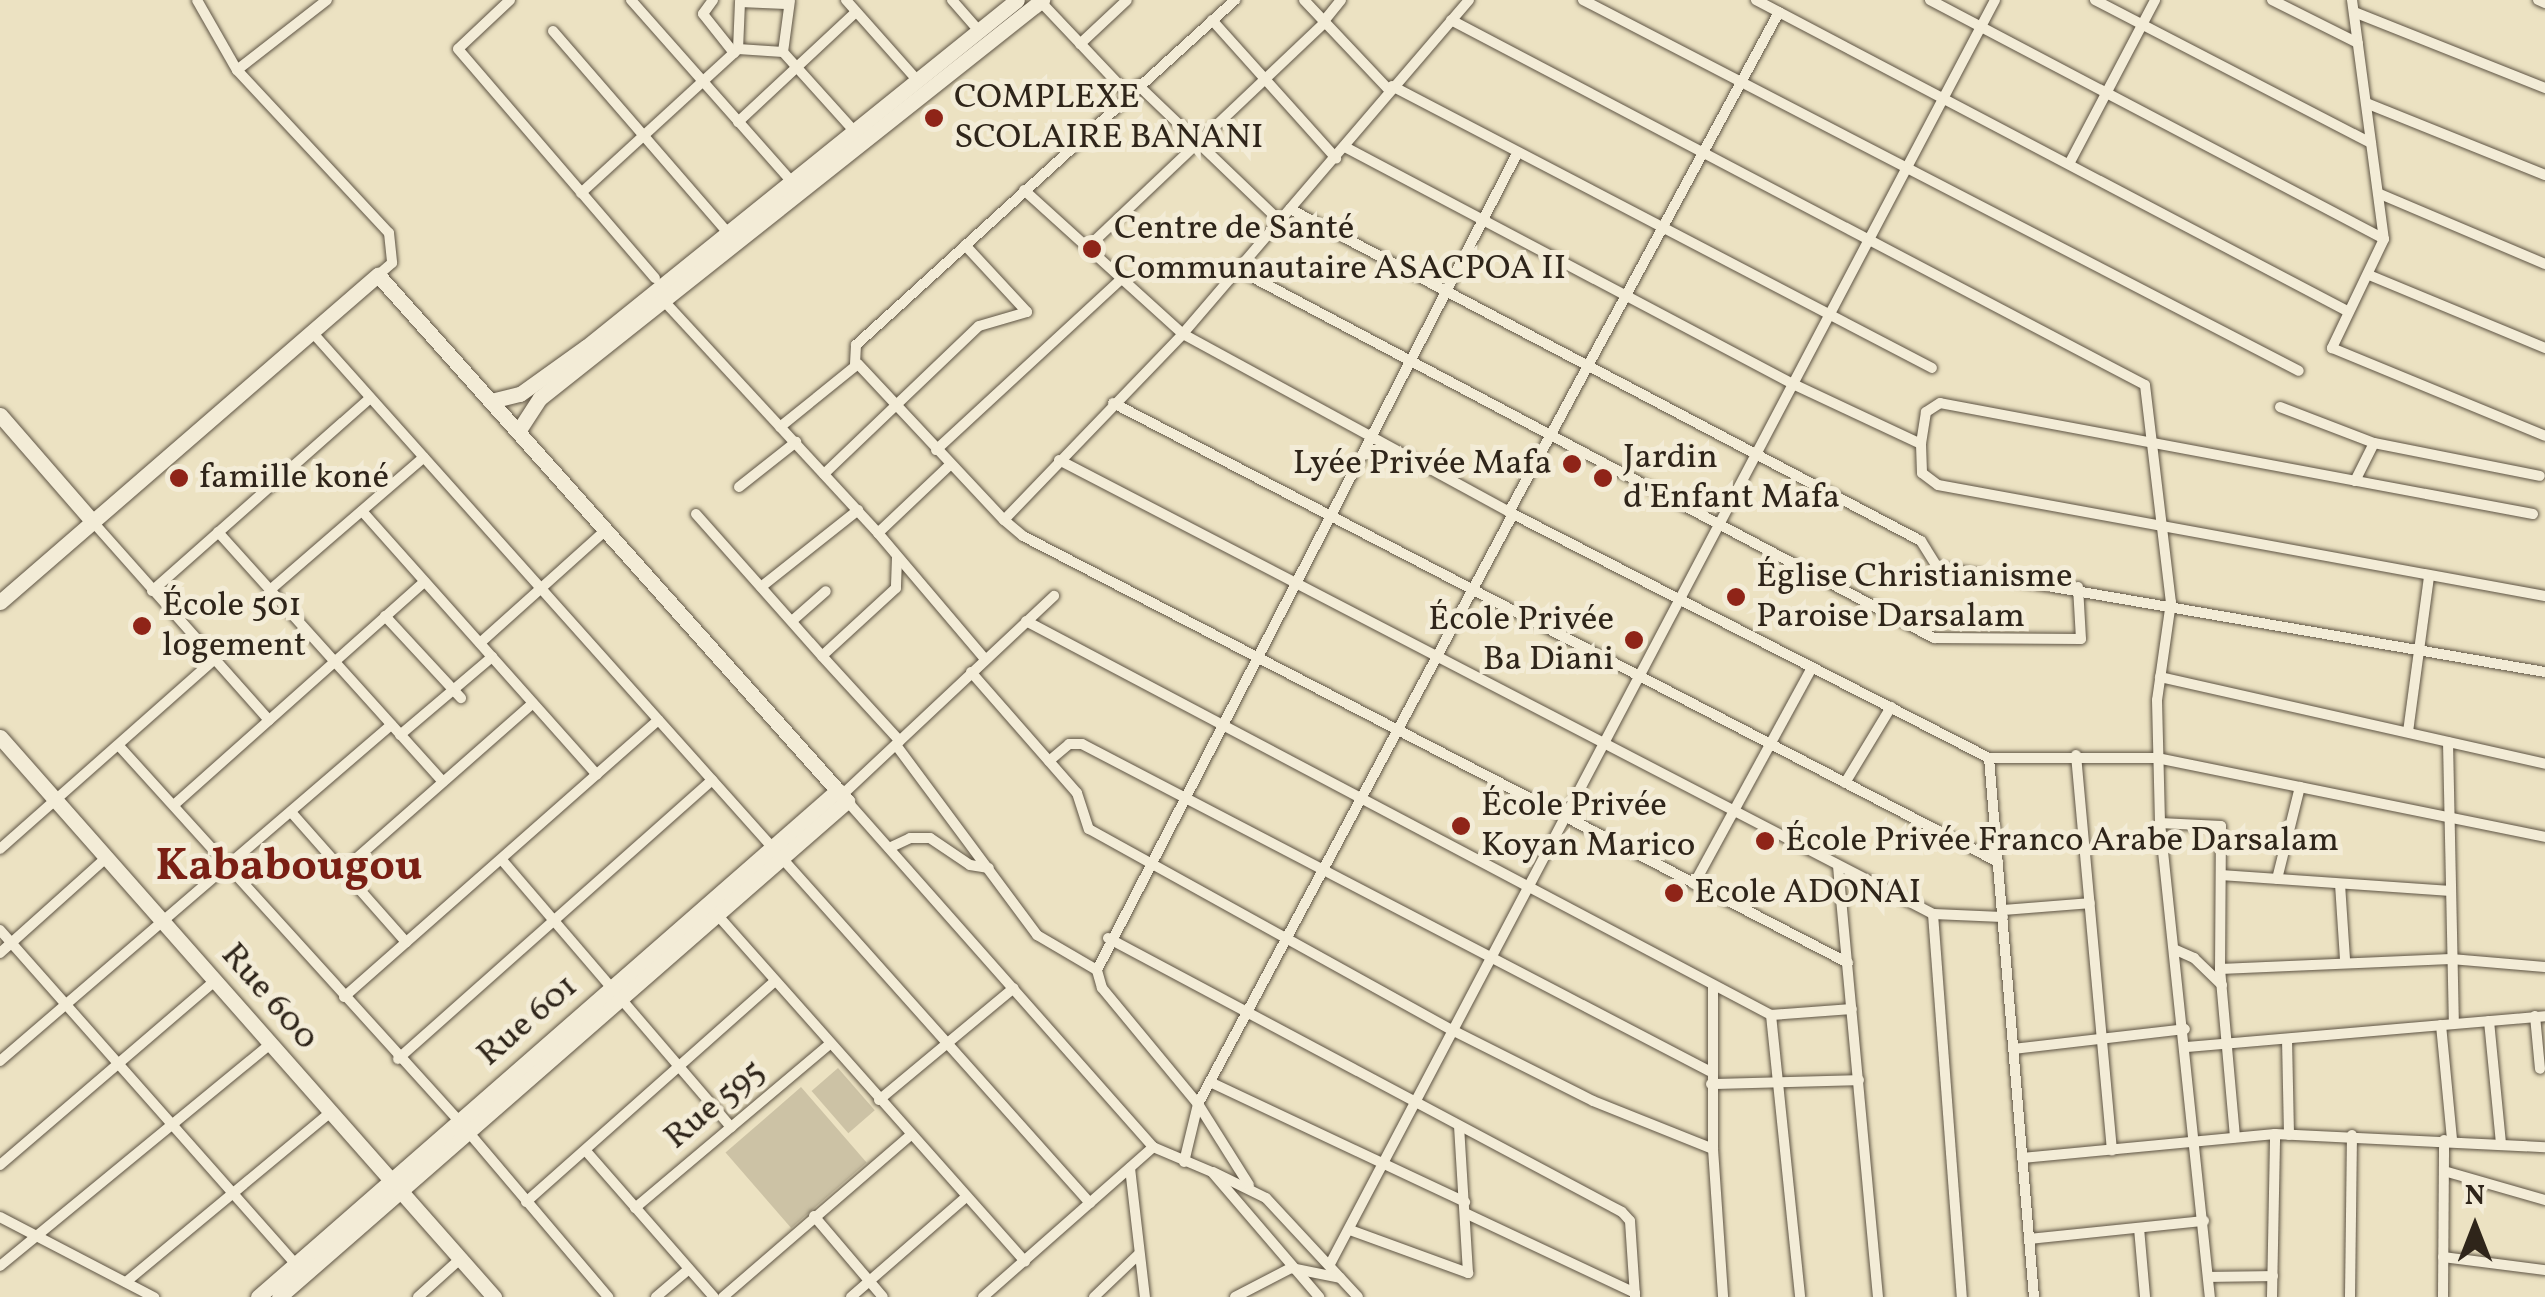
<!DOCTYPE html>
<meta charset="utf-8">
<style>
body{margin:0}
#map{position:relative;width:2545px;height:1297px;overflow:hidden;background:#ece2c2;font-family:Vollkorn,serif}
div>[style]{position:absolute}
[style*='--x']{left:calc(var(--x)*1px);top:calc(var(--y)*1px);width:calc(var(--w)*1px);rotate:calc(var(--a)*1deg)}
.green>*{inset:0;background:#ccc2a5;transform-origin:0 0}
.roads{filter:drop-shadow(0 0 2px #5e5444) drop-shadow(0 0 2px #5e5444)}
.street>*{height:10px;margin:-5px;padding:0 5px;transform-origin:5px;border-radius:5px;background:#f3ecd7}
.secondary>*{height:15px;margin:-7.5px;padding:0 7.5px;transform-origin:7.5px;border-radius:7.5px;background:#f3ecd7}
.dots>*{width:28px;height:28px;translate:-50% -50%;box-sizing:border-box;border:5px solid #f3ecd7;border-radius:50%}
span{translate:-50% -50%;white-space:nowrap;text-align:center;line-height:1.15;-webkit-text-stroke:10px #f3ecd7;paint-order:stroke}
.poi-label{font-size:35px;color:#2f251a}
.left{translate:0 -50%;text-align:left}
.right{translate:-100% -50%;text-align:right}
.street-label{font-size:35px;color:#2f251a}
.district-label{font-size:45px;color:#7a1f14;font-weight:700}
.north{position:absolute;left:2425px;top:1177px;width:100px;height:100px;-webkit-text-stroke:8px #f3ecd7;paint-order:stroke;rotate:0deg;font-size:28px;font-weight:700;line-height:40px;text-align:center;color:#2f251a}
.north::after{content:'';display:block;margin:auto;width:35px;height:45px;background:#2f251a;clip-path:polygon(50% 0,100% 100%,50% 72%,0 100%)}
</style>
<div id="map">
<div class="green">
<i style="left:838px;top:1068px;width:56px;height:35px;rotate:49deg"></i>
<i style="left:801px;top:1087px;width:100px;height:100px;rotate:49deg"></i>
</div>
<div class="roads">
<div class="street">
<i style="--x:197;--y:0;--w:81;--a:60.3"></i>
<i style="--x:237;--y:70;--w:223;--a:47"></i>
<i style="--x:389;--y:233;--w:30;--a:84"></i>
<i style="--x:392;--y:263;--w:18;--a:139"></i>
<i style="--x:510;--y:0;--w:71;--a:136.7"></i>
<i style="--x:458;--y:49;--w:302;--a:49.3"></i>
<i style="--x:631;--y:0;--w:243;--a:48.5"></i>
<i style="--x:713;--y:0;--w:17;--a:126"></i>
<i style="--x:703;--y:14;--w:50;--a:51.5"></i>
<i style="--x:846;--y:0;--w:108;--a:48.4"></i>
<i style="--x:952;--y:0;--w:43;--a:48.8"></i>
<i style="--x:1039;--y:0;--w:129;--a:46.6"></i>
<i style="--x:1304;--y:0;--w:124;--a:46.6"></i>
<i style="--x:1469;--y:0;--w:440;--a:130.6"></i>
<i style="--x:1183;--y:334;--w:258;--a:133.9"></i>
<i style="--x:1004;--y:520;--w:25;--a:40"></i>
<i style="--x:1023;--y:536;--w:929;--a:27.36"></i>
<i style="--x:1583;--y:0;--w:806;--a:27.39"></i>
<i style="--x:1756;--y:0;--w:668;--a:27.75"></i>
<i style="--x:1930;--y:0;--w:513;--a:27.76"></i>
<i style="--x:2095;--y:0;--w:311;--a:27.4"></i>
<i style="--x:2272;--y:0;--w:96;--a:26.6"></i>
<i style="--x:2352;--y:0;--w:241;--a:82.4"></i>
<i style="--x:2384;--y:239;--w:121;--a:115.5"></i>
<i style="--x:2332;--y:348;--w:230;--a:22.4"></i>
<i style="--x:2538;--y:0;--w:8;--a:23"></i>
<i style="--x:786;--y:4;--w:46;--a:-177.5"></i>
<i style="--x:740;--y:2;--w:47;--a:92.4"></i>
<i style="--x:738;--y:49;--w:45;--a:3.8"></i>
<i style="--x:783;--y:52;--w:52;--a:-82.3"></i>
<i style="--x:2354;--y:12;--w:206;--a:21.7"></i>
<i style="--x:1212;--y:20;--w:186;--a:48.1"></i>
<i style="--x:1451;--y:20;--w:784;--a:27.74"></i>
<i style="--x:2145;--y:385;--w:219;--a:83.2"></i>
<i style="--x:2171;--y:602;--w:99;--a:98.1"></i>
<i style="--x:2157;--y:700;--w:123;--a:88.6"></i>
<i style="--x:2160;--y:823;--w:477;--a:84"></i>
<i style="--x:1324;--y:21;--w:27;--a:-51"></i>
<i style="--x:553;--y:31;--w:267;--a:49.1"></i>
<i style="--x:1080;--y:44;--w:64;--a:-43.1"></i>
<i style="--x:783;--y:52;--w:108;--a:48"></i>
<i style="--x:237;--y:70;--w:114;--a:-37.9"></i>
<i style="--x:1138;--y:85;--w:197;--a:43.8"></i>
<i style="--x:1392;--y:86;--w:609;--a:27.57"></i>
<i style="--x:2366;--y:103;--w:193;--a:21.9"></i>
<i style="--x:738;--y:122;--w:161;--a:-43"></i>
<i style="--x:1345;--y:147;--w:507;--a:27.88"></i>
<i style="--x:1793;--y:384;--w:141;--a:25.1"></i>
<i style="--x:2069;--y:164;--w:185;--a:-62.3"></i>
<i style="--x:1024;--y:190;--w:215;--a:42.2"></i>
<i style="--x:1183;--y:334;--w:376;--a:28.6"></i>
<i style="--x:1513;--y:514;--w:535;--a:27.14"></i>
<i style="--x:1989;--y:758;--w:168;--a:0"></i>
<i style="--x:2157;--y:758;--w:396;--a:11.5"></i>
<i style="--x:581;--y:193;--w:213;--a:-42.5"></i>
<i style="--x:2380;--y:194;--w:179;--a:23"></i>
<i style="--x:1290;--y:209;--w:713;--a:27.75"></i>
<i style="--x:1921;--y:541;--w:31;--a:58"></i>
<i style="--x:1937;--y:567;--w:617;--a:9.8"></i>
<i style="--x:1087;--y:248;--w:328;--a:-43.5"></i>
<i style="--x:1237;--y:269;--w:789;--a:27.9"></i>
<i style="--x:1934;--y:638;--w:147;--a:0.4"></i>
<i style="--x:2081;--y:639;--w:52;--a:-93.3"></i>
<i style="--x:2369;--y:275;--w:191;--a:22.5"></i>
<i style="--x:664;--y:301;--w:316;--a:47.3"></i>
<i style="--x:878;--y:533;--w:165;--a:49.7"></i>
<i style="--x:312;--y:332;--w:1168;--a:48.23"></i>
<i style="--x:855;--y:364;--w:19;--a:-87"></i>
<i style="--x:856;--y:345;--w:513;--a:-42.31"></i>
<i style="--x:1113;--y:403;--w:997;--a:27.41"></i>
<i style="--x:2280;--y:407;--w:101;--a:21"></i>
<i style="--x:2374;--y:443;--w:169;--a:11.2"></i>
<i style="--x:780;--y:427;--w:100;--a:-38.9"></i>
<i style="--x:858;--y:364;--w:214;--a:46.9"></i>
<i style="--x:936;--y:450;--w:252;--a:-42.7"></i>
<i style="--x:1059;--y:460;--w:985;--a:27.45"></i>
<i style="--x:1933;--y:914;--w:70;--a:2.5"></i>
<i style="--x:824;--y:474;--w:214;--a:-43.7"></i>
<i style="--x:979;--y:326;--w:50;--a:-16.3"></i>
<i style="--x:1027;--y:312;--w:91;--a:-132.8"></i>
<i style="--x:2355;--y:481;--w:42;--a:-63.4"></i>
<i style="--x:739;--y:487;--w:73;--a:-38.3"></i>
<i style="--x:362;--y:511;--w:353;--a:48.3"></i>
<i style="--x:1509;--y:512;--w:568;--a:-61.63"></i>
<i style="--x:696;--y:514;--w:190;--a:48.4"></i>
<i style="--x:2533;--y:514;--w:603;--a:-169.4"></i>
<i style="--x:1940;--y:403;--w:17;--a:147"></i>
<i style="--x:1926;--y:412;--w:32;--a:99"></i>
<i style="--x:1921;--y:444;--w:29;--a:88"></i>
<i style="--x:1922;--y:473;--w:20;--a:37"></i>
<i style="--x:1938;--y:485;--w:617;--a:10.36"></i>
<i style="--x:93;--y:522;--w:265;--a:48.4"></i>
<i style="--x:218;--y:532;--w:336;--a:48"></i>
<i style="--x:878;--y:533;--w:99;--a:-43.4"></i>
<i style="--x:897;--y:557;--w:31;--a:92"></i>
<i style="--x:896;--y:588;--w:100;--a:137.4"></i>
<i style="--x:822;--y:656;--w:115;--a:47.5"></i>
<i style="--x:761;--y:587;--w:124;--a:-38.4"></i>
<i style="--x:270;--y:590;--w:203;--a:-40.8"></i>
<i style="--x:152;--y:591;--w:291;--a:-41.5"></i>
<i style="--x:385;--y:616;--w:112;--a:47.2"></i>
<i style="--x:792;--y:621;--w:45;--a:-41.4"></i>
<i style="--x:1026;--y:621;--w:843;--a:27.87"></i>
<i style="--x:1771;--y:1015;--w:81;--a:-4.2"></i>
<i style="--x:480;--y:643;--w:171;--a:-41.9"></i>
<i style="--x:971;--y:672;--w:161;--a:48.8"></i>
<i style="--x:1077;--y:793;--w:38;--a:72"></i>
<i style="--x:1089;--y:829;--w:417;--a:29"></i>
<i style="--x:1454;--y:1031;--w:156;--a:26.7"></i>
<i style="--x:1593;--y:1101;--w:129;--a:21.8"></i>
<i style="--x:1713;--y:1149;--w:148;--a:86.1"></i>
<i style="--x:2160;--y:677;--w:395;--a:12.7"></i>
<i style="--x:2408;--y:732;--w:157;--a:-82.3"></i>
<i style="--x:400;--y:735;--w:121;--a:-40.3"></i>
<i style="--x:2448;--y:742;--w:281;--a:88.8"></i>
<i style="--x:896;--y:745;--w:237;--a:53.4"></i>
<i style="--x:1037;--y:935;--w:69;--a:30.3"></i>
<i style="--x:120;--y:747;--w:505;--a:47.81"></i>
<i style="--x:459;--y:1121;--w:231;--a:49.7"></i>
<i style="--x:2076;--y:755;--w:397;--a:84.8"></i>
<i style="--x:1989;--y:758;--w:541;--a:85.23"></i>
<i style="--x:1049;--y:761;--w:26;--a:-40"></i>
<i style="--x:1069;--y:744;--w:13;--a:0"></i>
<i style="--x:1082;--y:744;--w:707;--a:27.54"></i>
<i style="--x:1845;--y:783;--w:89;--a:-58.8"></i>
<i style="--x:842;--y:795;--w:291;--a:-43.2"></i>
<i style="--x:847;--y:801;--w:462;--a:48.5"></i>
<i style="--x:1153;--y:1147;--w:64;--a:23"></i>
<i style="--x:1212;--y:1172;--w:165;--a:49.4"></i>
<i style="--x:175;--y:804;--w:334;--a:-41.7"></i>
<i style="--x:291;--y:812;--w:174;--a:48.5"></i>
<i style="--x:2160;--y:823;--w:61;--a:2.8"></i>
<i style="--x:2221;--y:826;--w:143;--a:90.4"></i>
<i style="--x:2220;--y:969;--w:169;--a:84.9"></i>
<i style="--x:889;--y:848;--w:23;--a:-25"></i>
<i style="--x:910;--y:838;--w:20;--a:0"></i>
<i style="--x:930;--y:838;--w:48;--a:34"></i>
<i style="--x:970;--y:865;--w:19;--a:9"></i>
<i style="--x:0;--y:849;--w:286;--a:-41.5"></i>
<i style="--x:502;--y:860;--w:352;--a:49.4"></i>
<i style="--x:1838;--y:866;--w:433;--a:84.7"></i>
<i style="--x:342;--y:871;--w:254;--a:-41.3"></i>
<i style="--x:2222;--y:875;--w:228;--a:4"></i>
<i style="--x:2277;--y:879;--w:95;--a:-76"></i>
<i style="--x:1694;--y:884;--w:246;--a:-61.4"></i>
<i style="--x:2340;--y:884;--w:76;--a:86.2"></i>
<i style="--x:713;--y:910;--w:470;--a:48.4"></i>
<i style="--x:2002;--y:910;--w:88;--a:-4.5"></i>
<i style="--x:1933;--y:914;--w:384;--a:85.7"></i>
<i style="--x:0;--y:930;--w:446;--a:48.5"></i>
<i style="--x:1108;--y:938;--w:582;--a:28.06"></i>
<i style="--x:1622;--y:1212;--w:12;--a:48"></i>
<i style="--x:1630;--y:1221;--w:76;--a:86.2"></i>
<i style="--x:2176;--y:950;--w:20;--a:24"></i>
<i style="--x:2194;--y:958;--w:39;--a:44"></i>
<i style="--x:0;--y:953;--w:142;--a:-41.9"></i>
<i style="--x:2220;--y:969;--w:231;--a:-2.5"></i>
<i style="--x:2451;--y:959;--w:94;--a:4.9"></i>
<i style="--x:1713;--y:986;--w:163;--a:90"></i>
<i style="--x:344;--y:997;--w:419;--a:-41.4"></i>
<i style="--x:1771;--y:1015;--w:283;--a:84.1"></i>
<i style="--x:2535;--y:1016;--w:53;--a:84.6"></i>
<i style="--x:2489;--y:1021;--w:124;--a:84.4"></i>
<i style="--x:2441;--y:1025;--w:116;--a:84.5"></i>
<i style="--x:2287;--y:1039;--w:96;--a:88.8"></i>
<i style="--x:2187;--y:1047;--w:359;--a:-4.9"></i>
<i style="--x:2013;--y:1049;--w:173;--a:-6.6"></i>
<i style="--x:398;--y:1059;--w:420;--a:-41.6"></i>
<i style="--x:0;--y:1061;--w:516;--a:-40.67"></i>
<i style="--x:1210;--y:1082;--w:282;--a:25.2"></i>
<i style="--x:1711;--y:1084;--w:148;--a:-1.5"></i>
<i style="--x:879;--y:1100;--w:175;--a:-39.7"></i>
<i style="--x:586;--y:1151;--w:194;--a:48.8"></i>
<i style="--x:2022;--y:1158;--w:254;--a:-5.4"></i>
<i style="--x:2275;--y:1134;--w:270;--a:2.8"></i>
<i style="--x:1184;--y:1162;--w:60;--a:-76.4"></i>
<i style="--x:1198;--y:1104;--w:669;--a:-61.9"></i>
<i style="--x:0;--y:1165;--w:283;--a:-40.6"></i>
<i style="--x:1130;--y:1168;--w:130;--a:83.4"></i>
<i style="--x:2444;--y:1171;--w:105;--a:16"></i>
<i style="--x:1213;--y:1172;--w:59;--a:26.1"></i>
<i style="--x:1266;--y:1198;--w:135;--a:47.1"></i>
<i style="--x:1249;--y:1185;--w:96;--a:-122.2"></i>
<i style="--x:1198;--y:1104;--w:151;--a:-129.6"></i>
<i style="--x:1102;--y:988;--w:19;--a:-106"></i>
<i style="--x:1097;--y:970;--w:920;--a:-62.77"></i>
<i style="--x:526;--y:1202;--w:333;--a:-41.6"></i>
<i style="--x:635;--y:1208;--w:255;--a:-40.1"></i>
<i style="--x:1465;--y:1213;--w:188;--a:25.2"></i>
<i style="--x:814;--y:1216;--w:106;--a:49.6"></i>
<i style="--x:0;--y:1217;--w:174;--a:27.5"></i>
<i style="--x:2139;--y:1228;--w:69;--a:85"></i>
<i style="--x:1350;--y:1230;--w:126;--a:20"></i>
<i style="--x:1468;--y:1273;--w:146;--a:-93.5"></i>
<i style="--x:2029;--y:1239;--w:176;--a:-5.9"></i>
<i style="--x:2443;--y:1257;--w:103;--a:7.3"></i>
<i style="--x:1330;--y:1264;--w:1428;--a:-62.25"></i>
<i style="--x:0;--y:1266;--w:350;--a:-39.4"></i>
<i style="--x:2209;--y:1277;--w:64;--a:-0.9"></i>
<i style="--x:126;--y:1282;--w:266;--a:-39.7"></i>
<i style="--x:418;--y:1297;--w:57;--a:-42.1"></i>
<i style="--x:656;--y:1297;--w:43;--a:-40.3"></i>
<i style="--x:723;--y:1297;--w:248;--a:-40.8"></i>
<i style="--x:851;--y:1297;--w:152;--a:-41"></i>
<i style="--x:983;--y:1297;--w:227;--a:-41.4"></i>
<i style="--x:1094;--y:1297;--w:62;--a:-43.7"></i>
<i style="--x:1235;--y:1297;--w:63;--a:-27.4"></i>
<i style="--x:1291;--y:1268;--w:50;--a:11.5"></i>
<i style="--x:2272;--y:1297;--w:163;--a:-88.9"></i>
<i style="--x:2350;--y:1297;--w:162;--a:-89.3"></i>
<i style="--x:2443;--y:1297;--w:157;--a:-89.6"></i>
</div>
<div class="secondary">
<i style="--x:491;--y:401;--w:30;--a:-14"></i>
<i style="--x:520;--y:394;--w:81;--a:-35.5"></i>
<i style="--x:586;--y:347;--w:553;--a:-38.84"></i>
<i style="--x:0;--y:415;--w:142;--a:49"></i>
<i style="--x:519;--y:430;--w:38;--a:-57"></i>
<i style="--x:540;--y:398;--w:641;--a:-38.41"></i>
<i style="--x:0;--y:602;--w:500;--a:-40.9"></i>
<i style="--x:378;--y:275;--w:705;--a:48.28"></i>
<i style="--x:847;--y:801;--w:754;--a:138.87"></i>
<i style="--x:0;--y:737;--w:747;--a:48.58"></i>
<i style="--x:258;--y:1297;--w:770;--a:-41.16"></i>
</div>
</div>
<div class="dots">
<i style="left:934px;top:118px;background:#8f2418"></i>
<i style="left:1092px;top:249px;background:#8f2418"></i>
<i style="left:1572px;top:464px;background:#8f2418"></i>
<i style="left:179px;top:478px;background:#8f2418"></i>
<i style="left:1603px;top:478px;background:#8f2418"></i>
<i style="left:1736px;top:597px;background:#8f2418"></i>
<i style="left:142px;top:626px;background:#8f2418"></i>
<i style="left:1634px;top:640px;background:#8f2418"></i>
<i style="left:1461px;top:826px;background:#8f2418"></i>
<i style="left:1765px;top:841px;background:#8f2418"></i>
<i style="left:1674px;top:893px;background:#8f2418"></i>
</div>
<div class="poi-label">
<span class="left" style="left:954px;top:118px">COMPLEXE<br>SCOLAIRE BANANI</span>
<span class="left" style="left:1114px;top:249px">Centre de Santé<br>Communautaire ASACPOA II</span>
<span class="left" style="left:1623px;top:478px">Jardin<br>d'Enfant Mafa</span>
<span class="right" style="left:1552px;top:464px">Lyée Privée Mafa</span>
<span class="left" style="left:199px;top:478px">famille koné</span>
<span class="left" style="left:1756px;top:597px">Église Christianisme<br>Paroise Darsalam</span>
<span class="left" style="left:162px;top:626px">École 501<br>logement</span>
<span class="right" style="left:1614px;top:640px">École Privée<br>Ba Diani</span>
<span class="left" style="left:1481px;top:826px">École Privée<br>Koyan Marico</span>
<span class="left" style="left:1785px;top:841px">École Privée Franco Arabe Darsalam</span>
<span class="left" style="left:1694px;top:893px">Ecole ADONAI</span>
</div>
<div class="street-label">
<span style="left:269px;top:997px;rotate:49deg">Rue 600</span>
<span style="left:528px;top:1021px;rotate:-41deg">Rue 601</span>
<span style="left:715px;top:1105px;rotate:-40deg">Rue 595</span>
</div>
<div class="district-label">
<span style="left:289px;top:868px">Kababougou</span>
</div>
<div class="north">N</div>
</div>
